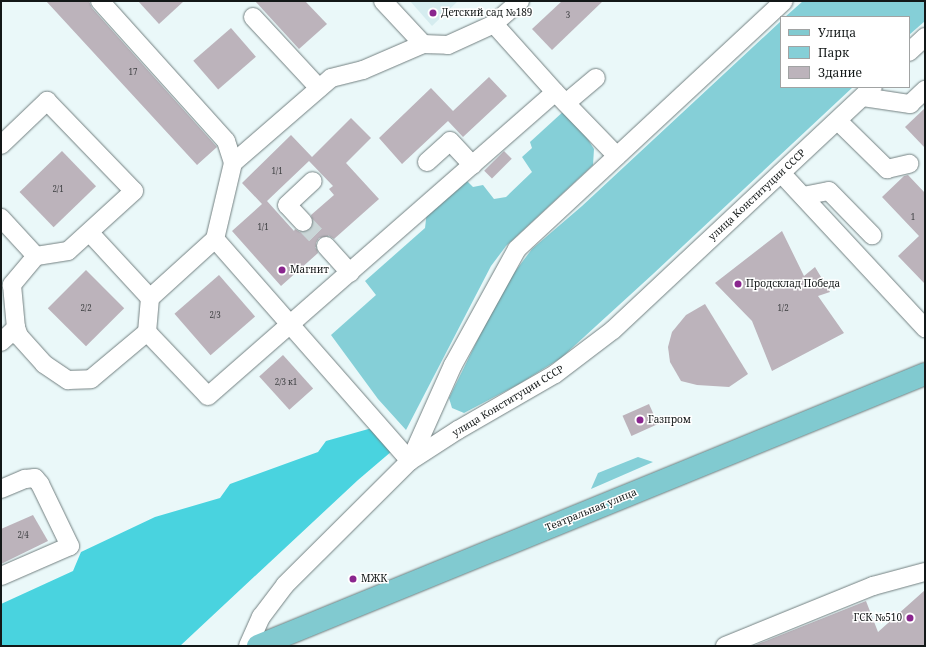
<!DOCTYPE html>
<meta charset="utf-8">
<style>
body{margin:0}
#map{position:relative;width:926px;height:647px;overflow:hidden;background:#eaf8f9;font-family:"Noto Serif",serif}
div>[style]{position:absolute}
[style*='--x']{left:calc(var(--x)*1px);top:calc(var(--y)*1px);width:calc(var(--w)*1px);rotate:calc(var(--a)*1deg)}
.built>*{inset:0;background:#d5ecef}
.green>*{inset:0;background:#85cfd7}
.forest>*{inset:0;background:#49d3df}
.building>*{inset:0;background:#bcb3bb;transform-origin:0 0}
.minor-tunnel>*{height:18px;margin-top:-9px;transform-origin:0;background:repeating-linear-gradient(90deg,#cad6d7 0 18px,transparent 0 27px)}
.roads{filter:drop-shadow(0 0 1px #738081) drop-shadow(0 0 1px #738081)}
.minor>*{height:18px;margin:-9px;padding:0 9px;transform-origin:9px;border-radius:9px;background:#fff}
.major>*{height:22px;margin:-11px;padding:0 11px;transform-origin:11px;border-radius:11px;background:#81cad0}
.dots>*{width:11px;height:11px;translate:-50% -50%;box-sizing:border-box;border:2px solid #fff;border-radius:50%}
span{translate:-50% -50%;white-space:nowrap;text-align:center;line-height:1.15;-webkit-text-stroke:3px #fff;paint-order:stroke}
.number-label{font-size:8px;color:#3d3f41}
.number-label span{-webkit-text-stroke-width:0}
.poi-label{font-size:10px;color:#131818}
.left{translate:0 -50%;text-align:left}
.right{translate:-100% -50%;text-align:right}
.street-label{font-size:10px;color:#131818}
.frame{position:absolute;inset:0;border:2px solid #131818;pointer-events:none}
.legend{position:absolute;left:780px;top:16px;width:130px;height:72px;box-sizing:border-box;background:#fff;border:1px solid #a1a3a3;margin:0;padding:5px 7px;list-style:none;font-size:12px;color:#131818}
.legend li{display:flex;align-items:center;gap:8px;height:20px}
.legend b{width:20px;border:1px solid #a1a3a3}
</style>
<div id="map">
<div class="built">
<i style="clip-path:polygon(410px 1px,458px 1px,432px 26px)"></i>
</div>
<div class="green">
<i style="clip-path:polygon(803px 1px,925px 1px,925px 21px,909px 35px,909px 17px,785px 17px)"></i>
<i style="clip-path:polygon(781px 21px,781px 87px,853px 87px,653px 274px,561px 358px,519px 384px,464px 413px,452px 408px,449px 398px,504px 286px,532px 249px,582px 206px)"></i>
<i style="clip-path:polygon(565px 110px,579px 125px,594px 149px,593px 165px,506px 246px,491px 266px,406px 430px,378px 399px,331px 335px,376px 295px,365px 281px,425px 228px,427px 211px,465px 179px,473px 187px,483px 185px,494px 199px,506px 197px,532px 172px,522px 157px,532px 148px,530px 142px)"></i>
<i style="clip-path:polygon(638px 457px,653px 462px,591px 489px,598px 473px)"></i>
</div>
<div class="forest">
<i style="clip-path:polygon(372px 428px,392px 451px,358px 480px,180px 646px,1px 646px,1px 604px,73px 571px,81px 552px,155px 517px,220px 498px,230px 484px,318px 452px,326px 441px)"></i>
</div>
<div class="building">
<i style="clip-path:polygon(46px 1px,89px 1px,92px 8px,217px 147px,197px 165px)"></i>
<i style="clip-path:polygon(138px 1px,184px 1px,159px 24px)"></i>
<i style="clip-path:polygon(255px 1px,305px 1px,327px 24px,299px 49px)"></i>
<i style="clip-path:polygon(562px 1px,603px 1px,552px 50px,532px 29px)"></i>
<i style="left:231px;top:28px;width:38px;height:50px;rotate:49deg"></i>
<i style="clip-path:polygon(489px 77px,507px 96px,463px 137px,448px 121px,402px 164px,379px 138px,431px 88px,453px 111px)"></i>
<i style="clip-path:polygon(925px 108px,925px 148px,905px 127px)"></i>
<i style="clip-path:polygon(evenodd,351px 118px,371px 138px,346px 163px,379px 199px,334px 239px,329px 236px,319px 238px,316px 243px,318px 253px,281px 286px,232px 231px,262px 204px,242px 183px,291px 135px,312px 157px,351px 118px,309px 161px,333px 186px,329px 189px,334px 195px,311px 215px,313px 225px,310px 229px,306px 232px,300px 232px,295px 229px,294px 231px,267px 201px,309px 161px)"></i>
<i style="left:62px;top:151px;width:49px;height:59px;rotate:46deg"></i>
<i style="left:504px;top:151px;width:11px;height:28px;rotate:45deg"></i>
<i style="clip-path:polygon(908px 175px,925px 193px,925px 284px,898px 256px,919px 236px,882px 197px,904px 176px)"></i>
<i style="clip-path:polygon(782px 231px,804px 276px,815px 267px,830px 292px,818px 296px,844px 333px,772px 371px,752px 321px,715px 283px)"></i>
<i style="left:86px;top:270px;width:54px;height:54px;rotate:45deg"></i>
<i style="left:219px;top:275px;width:55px;height:59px;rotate:49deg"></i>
<i style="clip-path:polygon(705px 304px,748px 374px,729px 387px,697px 385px,681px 381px,670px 362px,668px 347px,672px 332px,686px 315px)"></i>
<i style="left:283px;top:355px;width:45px;height:32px;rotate:48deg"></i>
<i style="left:649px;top:404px;width:22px;height:29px;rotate:66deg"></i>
<i style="clip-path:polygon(33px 515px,48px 541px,1px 564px,1px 529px)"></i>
<i style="clip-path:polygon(925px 590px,925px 646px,753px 646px,866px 601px,878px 632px)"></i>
</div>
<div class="minor-tunnel">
<i style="--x:303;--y:222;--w:33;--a:46"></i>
</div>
<div class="roads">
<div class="minor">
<i style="--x:100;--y:1;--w:188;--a:48"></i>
<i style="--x:226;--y:141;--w:23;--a:72"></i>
<i style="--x:233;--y:163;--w:78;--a:103.3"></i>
<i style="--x:383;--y:1;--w:59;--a:47.1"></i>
<i style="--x:520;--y:1;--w:35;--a:139"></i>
<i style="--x:494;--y:24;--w:91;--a:48.1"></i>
<i style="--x:555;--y:92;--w:89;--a:45.9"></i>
<i style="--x:253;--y:17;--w:97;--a:47.1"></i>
<i style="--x:909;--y:52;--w:22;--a:-43"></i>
<i style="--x:863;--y:97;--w:48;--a:8.5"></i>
<i style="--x:910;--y:104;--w:21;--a:-43"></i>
<i style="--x:566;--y:103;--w:39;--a:-40"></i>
<i style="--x:838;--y:121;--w:69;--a:44.4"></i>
<i style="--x:887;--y:169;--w:23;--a:-13"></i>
<i style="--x:1;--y:145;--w:64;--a:-43.7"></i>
<i style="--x:47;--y:101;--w:125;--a:46"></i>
<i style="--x:134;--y:191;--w:89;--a:137.7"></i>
<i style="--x:68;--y:251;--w:32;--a:171"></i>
<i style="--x:36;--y:256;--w:52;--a:-132.6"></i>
<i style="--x:427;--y:162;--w:31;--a:-42"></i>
<i style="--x:450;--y:141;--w:33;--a:47"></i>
<i style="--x:233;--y:163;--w:130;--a:-40.9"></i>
<i style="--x:331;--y:78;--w:33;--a:-14"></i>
<i style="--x:363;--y:70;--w:65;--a:-23.4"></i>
<i style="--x:423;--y:44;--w:25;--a:2"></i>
<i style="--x:448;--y:45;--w:51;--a:-24.5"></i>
<i style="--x:781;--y:173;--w:212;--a:47.1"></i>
<i style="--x:803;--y:196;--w:26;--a:-11"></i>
<i style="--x:829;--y:191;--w:62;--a:45.7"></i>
<i style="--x:303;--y:222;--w:23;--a:-133"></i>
<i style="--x:287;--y:205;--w:35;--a:-43"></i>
<i style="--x:90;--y:233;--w:88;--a:47.3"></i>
<i style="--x:150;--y:298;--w:88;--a:-42.2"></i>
<i style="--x:215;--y:239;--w:295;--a:48.7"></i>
<i style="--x:410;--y:461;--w:105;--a:-65.9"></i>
<i style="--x:453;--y:365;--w:132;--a:-61.1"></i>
<i style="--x:517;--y:249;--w:364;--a:-42.9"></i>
<i style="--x:326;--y:246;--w:36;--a:48"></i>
<i style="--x:36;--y:256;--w:38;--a:130"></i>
<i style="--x:12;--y:285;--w:43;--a:84.7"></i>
<i style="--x:16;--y:328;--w:9;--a:69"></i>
<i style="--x:19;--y:336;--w:38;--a:48"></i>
<i style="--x:44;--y:364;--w:29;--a:34"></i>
<i style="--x:68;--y:380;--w:23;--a:-2"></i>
<i style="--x:91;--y:379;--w:73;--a:-40"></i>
<i style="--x:150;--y:298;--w:34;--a:95"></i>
<i style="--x:147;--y:332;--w:88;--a:46.4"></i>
<i style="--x:208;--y:396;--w:461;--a:-41.2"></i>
<i style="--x:1;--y:342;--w:21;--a:-43"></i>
<i style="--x:1;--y:489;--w:26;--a:-23"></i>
<i style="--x:25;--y:479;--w:10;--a:-6"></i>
<i style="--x:35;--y:478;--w:8;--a:50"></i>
<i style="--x:40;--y:484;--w:69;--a:64.2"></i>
<i style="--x:70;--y:546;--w:75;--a:156.5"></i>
<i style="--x:248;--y:646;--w:32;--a:-66"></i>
<i style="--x:261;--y:617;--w:40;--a:-53"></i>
<i style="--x:285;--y:585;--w:176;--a:-44.8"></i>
<i style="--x:410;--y:461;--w:57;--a:-32.9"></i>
<i style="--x:458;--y:430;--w:112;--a:-30"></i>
<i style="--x:555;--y:374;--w:73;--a:-37.2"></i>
<i style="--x:613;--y:330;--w:356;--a:-43.1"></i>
<i style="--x:725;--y:646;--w:160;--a:-22.1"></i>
<i style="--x:873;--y:586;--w:54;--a:-15.1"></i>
</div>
<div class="major">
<i style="--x:258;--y:646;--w:720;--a:-22.19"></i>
</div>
</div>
<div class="dots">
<i style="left:433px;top:13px;background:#8a268e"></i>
<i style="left:282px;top:270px;background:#8a268e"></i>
<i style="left:738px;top:284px;background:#8a268e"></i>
<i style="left:640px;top:420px;background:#8a268e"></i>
<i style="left:353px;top:579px;background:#8a268e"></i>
<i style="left:910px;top:618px;background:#8a268e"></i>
</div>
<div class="number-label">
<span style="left:568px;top:15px">3</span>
<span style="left:133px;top:72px">17</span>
<span style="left:277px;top:171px">1/1</span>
<span style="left:58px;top:189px">2/1</span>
<span style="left:913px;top:217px">1</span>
<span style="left:263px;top:227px">1/1</span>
<span style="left:86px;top:308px">2/2</span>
<span style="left:783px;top:308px">1/2</span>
<span style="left:215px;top:315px">2/3</span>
<span style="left:286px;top:382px">2/3 к1</span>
<span style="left:23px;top:535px">2/4</span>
</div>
<div class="poi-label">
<span class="left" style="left:441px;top:13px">Детский сад №189</span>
<span class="left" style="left:290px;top:270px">Магнит</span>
<span class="left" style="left:746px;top:284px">Продсклад Победа</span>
<span class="left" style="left:648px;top:420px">Газпром</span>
<span class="left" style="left:361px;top:579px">МЖК</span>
<span class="right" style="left:902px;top:618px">ГСК №510</span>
</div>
<div class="street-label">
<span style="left:757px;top:195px;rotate:-43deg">улица Конституции СССР</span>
<span style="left:508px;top:401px;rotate:-31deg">улица Конституции СССР</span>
<span style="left:591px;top:510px;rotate:-22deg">Театральная улица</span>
</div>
<div class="frame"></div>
<ul class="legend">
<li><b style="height:5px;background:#81cad0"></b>Улица</li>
<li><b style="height:11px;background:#85cfd7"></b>Парк</li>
<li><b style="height:11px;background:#bcb3bb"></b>Здание</li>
</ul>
</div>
